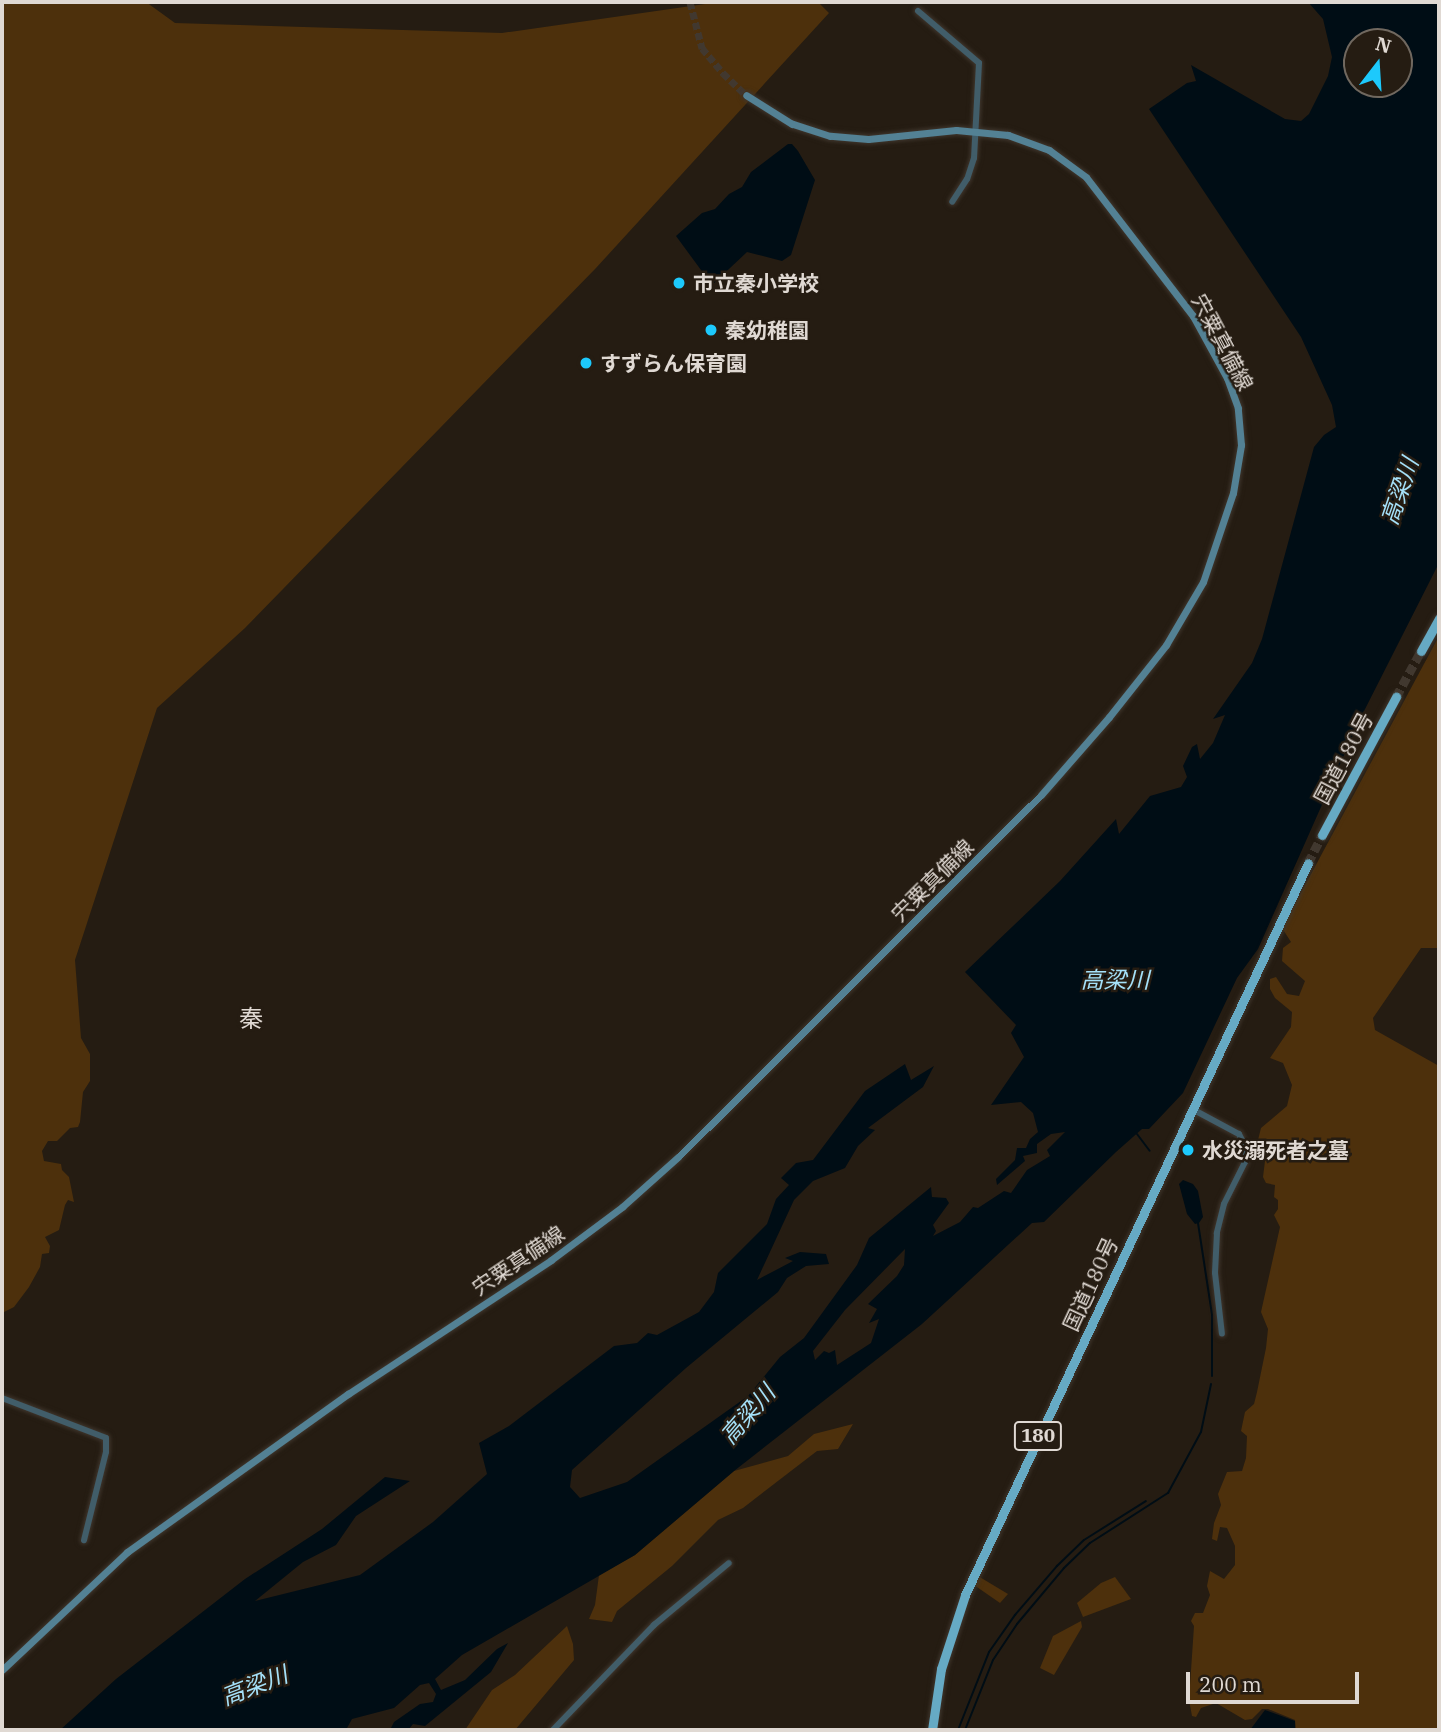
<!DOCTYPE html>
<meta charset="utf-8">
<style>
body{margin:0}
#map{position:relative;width:1441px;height:1732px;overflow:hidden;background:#251c12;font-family:"IBM Plex Serif","Noto Sans JP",serif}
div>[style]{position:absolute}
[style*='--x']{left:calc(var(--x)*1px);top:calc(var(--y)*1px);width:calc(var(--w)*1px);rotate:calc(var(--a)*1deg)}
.green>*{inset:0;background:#4d300c}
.water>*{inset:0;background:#000d15}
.stream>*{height:2px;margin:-1px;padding:0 1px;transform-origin:1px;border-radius:1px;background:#000d15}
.secondary-tunnel>*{height:7px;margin-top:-3.5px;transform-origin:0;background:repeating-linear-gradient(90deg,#41382f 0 7px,transparent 0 10.5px)}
.trunk-tunnel>*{height:9px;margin-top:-4.5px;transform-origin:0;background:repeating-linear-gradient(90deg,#41382f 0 9px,transparent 0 13.5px)}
.roads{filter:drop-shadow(0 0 2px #3f362d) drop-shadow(0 0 2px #3f362d)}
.tertiary>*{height:6px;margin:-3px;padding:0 3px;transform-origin:3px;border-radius:3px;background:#415d69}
.secondary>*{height:7px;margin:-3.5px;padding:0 3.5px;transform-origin:3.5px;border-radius:3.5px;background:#538194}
.trunk>*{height:9px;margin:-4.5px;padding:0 4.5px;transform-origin:4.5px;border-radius:4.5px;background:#66aac4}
.dots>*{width:19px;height:19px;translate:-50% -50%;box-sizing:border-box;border:4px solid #251c12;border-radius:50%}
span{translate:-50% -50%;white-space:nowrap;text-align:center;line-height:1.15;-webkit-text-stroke:5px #251c12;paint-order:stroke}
.shield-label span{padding:2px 5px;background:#251c12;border:2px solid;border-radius:5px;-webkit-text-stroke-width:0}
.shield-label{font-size:19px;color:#e0d9d3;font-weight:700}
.poi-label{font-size:21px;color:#e0d9d3;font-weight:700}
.left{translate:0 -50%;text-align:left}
.street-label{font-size:21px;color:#e0d9d3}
.water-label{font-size:23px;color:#a5e1f9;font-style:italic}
.quarter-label{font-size:24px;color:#e0d9d3}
.frame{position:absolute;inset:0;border:4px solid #e0d9d3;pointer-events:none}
.north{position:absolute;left:1343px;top:28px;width:70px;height:70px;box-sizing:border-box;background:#251c12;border:2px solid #70685f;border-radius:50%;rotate:17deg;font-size:19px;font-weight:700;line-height:28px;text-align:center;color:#e0d9d3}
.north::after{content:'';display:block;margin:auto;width:24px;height:32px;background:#1dc9fc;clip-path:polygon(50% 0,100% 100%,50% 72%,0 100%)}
.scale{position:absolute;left:1186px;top:1672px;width:173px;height:32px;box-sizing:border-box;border:4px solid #e0d9d3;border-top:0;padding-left:9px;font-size:21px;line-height:24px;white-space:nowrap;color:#e0d9d3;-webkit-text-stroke:5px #251c12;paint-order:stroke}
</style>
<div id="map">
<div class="green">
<i style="clip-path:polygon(2px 2px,146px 2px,175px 23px,502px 33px,719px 2px,818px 2px,829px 13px,596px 268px,245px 628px,157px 708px,75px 960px,81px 1038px,90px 1054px,90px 1081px,83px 1092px,80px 1122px,78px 1127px,70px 1128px,57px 1141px,48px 1141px,42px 1151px,44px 1161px,61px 1164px,62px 1170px,69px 1177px,74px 1202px,68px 1200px,65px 1205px,59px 1230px,45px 1237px,50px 1246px,49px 1253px,42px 1254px,40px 1267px,29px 1287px,14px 1307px,2px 1313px)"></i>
<i style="clip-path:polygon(1439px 636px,1439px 948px,1421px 948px,1373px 1018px,1375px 1030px,1439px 1066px,1439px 1730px,1296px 1730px,1295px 1720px,1268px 1709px,1262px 1709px,1252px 1719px,1245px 1720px,1216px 1703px,1201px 1708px,1196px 1717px,1192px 1716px,1189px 1700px,1194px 1626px,1191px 1621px,1195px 1613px,1203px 1613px,1210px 1595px,1207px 1586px,1210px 1571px,1224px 1579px,1235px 1565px,1235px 1546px,1227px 1528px,1220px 1527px,1217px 1541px,1212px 1539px,1214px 1523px,1221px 1505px,1218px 1494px,1227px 1472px,1242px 1471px,1246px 1458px,1247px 1436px,1241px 1431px,1245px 1412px,1254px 1404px,1257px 1392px,1266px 1348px,1268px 1329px,1261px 1312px,1280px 1227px,1274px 1215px,1278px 1209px,1278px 1200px,1274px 1197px,1275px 1185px,1266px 1183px,1263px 1177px,1265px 1161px,1254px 1156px,1261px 1128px,1287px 1106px,1292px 1085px,1283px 1063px,1270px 1058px,1291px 1027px,1292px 1012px,1275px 998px,1270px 989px,1270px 979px,1276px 977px,1287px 994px,1299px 996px,1305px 981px,1282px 961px,1283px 948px,1291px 942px,1282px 928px)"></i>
<i style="clip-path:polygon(853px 1424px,838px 1449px,817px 1451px,743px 1508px,718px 1520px,672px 1566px,617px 1611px,612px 1622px,589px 1619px,595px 1605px,599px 1575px,635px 1555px,734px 1471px,788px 1456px,814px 1434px)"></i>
<i style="clip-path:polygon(978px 1576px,1008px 1594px,1000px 1603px,974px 1585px)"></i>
<i style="clip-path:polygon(1115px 1577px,1131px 1599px,1083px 1617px,1077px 1603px,1101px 1583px)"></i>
<i style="clip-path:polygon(1081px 1621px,1082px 1627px,1054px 1675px,1040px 1668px,1053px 1636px)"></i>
<i style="clip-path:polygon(567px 1626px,573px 1644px,574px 1660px,515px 1730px,465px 1730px,492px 1690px,515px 1675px)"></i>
</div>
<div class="water">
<i style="clip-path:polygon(evenodd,1308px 2px,1439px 2px,1439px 563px,1360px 719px,1258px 949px,1237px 978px,1183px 1093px,1149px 1129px,1142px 1129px,1116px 1152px,1044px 1222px,1032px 1223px,922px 1324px,734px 1471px,635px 1555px,462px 1655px,435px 1679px,441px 1690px,465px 1680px,497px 1649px,508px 1643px,491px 1672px,425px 1726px,413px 1724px,408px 1730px,390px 1730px,394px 1722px,420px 1704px,433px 1702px,436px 1694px,429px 1683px,420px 1685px,394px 1708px,352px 1719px,347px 1728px,342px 1730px,60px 1730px,116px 1679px,245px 1579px,322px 1529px,385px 1477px,410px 1481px,356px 1516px,336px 1545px,303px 1562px,255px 1601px,360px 1575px,433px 1522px,487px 1474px,479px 1443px,509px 1426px,614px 1346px,637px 1343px,648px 1333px,657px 1335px,699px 1312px,714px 1292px,718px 1273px,767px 1224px,776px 1199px,789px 1185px,781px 1178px,796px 1163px,813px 1160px,865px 1091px,905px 1064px,911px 1080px,934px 1066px,923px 1087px,868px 1128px,875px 1130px,858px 1146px,845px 1168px,813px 1181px,794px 1200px,757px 1280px,793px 1261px,785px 1258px,800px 1252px,826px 1254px,829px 1264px,806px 1266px,787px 1278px,778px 1292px,686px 1368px,572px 1470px,570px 1487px,580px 1498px,627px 1482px,748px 1396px,780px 1357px,804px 1338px,857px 1265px,869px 1238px,931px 1187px,932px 1197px,946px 1198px,949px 1203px,933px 1225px,936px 1231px,933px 1236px,960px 1222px,973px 1207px,978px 1208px,1004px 1191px,1011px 1193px,1027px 1170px,1050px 1156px,1047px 1150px,1065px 1132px,1051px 1134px,1037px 1144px,1037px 1153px,1023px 1156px,1025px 1161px,997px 1185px,996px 1179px,1015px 1160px,1017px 1148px,1026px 1148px,1030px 1139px,1038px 1132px,1033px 1113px,1021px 1102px,991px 1105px,1024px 1057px,1011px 1033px,1016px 1025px,965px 972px,1060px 881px,1116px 819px,1119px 834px,1150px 796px,1181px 787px,1187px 777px,1183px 766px,1192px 747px,1197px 744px,1200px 759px,1213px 743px,1225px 715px,1213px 719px,1252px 663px,1262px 639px,1314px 447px,1324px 435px,1336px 427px,1332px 405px,1301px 337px,1149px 109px,1187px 83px,1196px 81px,1191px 65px,1285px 119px,1301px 121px,1309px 114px,1328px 76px,1332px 57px,1323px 19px,1308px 2px,1357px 42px,1399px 42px,1399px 84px,1357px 84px,1357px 42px,1308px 2px,905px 1249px,904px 1265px,897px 1276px,868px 1304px,877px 1309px,869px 1323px,879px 1319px,871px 1343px,837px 1365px,835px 1350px,829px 1353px,824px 1351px,815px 1360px,813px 1351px,845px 1310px,905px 1249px)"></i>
<i style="clip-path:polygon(788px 144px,792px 144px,798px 151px,815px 180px,791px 255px,782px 261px,747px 252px,712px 285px,676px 236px,702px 213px,715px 209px,729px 194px,742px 187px,751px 172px)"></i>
<i style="clip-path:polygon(1183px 1180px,1193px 1184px,1198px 1191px,1203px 1217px,1199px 1223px,1195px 1224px,1187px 1214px,1179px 1184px)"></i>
<i style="clip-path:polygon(1265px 1710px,1295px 1721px,1295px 1730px,1250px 1730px)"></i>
</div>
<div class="stream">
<i style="--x:1137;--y:1134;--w:21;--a:53"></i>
<i style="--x:1198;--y:1223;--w:93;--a:81.3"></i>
<i style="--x:1212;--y:1315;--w:61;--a:90"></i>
<i style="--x:958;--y:1730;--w:84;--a:-68.3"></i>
<i style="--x:989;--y:1652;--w:45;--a:-54.9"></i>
<i style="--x:1015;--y:1615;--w:65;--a:-49.4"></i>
<i style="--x:1057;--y:1566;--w:37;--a:-44"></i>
<i style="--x:1084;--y:1540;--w:73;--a:-32.2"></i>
<i style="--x:965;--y:1730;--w:75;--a:-68.2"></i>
<i style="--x:993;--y:1660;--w:43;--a:-56.3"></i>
<i style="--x:1017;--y:1624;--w:73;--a:-50"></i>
<i style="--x:1064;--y:1568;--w:36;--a:-44"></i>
<i style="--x:1090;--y:1543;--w:93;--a:-32.7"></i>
<i style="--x:1168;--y:1493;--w:69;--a:-61.6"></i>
<i style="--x:1201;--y:1432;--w:49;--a:-78.2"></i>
</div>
<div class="secondary-tunnel">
<i style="--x:690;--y:2;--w:48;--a:75.4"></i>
<i style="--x:702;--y:48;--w:33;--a:50"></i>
<i style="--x:723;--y:73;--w:32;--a:44"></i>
</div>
<div class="trunk-tunnel">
<i style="--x:1396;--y:697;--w:52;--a:-61.5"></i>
<i style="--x:1308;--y:863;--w:31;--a:-63"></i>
</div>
<div class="roads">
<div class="tertiary">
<i style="--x:918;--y:11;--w:80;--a:40.4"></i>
<i style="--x:979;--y:63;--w:95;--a:93"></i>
<i style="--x:974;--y:158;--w:22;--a:108"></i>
<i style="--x:967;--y:179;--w:27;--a:123"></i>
<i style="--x:1194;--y:1110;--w:51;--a:28.1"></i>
<i style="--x:1239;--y:1134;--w:18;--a:63"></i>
<i style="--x:1247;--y:1150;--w:12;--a:99"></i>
<i style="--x:1245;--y:1162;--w:47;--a:116.6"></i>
<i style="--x:1224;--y:1204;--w:30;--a:104"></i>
<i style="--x:1217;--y:1233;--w:40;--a:92.9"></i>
<i style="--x:1215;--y:1273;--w:61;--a:83.5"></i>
<i style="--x:2;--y:1398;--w:111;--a:21"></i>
<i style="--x:106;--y:1438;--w:14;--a:90"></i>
<i style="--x:106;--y:1452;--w:91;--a:104"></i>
<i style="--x:553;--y:1730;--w:146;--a:-46.1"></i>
<i style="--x:654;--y:1625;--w:97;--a:-39.6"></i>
</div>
<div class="secondary">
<i style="--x:2;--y:1670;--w:172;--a:-43.3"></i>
<i style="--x:127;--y:1552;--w:272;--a:-35.6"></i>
<i style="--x:348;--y:1394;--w:243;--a:-33.4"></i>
<i style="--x:551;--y:1260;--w:89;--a:-36.7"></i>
<i style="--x:622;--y:1207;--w:75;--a:-41.8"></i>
<i style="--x:678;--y:1157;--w:513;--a:-44.92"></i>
<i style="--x:1041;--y:795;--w:103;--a:-48.9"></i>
<i style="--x:1109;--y:717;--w:92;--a:-51.6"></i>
<i style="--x:1166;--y:645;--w:73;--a:-59.6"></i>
<i style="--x:1203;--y:582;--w:94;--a:-71.4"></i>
<i style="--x:1233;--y:493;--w:49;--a:-80.5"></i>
<i style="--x:1241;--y:445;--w:37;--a:-95"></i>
<i style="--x:1238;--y:408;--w:32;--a:-110"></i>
<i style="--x:1227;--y:378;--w:71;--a:-118.7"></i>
<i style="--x:1193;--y:316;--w:175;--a:-127.6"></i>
<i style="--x:1086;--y:177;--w:46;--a:-143.9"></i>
<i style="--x:1049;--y:150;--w:44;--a:-159.9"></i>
<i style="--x:1008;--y:135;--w:52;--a:-174.5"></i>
<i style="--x:956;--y:130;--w:88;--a:174.2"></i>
<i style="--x:868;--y:139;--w:38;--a:-175"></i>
<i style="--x:830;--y:136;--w:40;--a:-162"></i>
<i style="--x:792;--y:124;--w:54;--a:-147.8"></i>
</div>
<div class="trunk">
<i style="--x:1421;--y:651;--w:37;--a:-61"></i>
<i style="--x:1322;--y:835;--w:157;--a:-61.8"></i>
<i style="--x:932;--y:1730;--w:62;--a:-81.6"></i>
<i style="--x:941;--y:1669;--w:78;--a:-72"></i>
<i style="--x:965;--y:1595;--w:808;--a:-64.89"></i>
</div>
</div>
<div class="dots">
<i style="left:679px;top:283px;background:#1dc9fc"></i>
<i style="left:711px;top:330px;background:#1dc9fc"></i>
<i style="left:586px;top:363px;background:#1dc9fc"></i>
<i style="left:1188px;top:1150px;background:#1dc9fc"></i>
</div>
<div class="shield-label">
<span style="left:1038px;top:1436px">180</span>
</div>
<div class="poi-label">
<span class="left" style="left:693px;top:283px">市立秦小学校</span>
<span class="left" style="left:725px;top:330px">秦幼稚園</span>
<span class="left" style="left:600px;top:363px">すずらん保育園</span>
<span class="left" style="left:1202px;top:1150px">水災溺死者之墓</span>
</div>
<div class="street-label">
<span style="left:1223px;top:342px;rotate:62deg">宍粟真備線</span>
<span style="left:1343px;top:758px;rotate:-62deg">国道180号</span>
<span style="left:932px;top:880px;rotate:-45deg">宍粟真備線</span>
<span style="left:518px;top:1260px;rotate:-34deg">宍粟真備線</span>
<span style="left:1090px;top:1284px;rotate:-65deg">国道180号</span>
</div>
<div class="water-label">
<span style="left:1399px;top:491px;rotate:-71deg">高梁川</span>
<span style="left:1115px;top:979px">高梁川</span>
<span style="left:747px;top:1414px;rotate:-49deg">高梁川</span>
<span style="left:254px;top:1685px;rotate:-21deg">高梁川</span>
</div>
<div class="quarter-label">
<span style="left:251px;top:1019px">秦</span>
</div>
<div class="frame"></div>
<div class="north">N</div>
<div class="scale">200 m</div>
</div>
